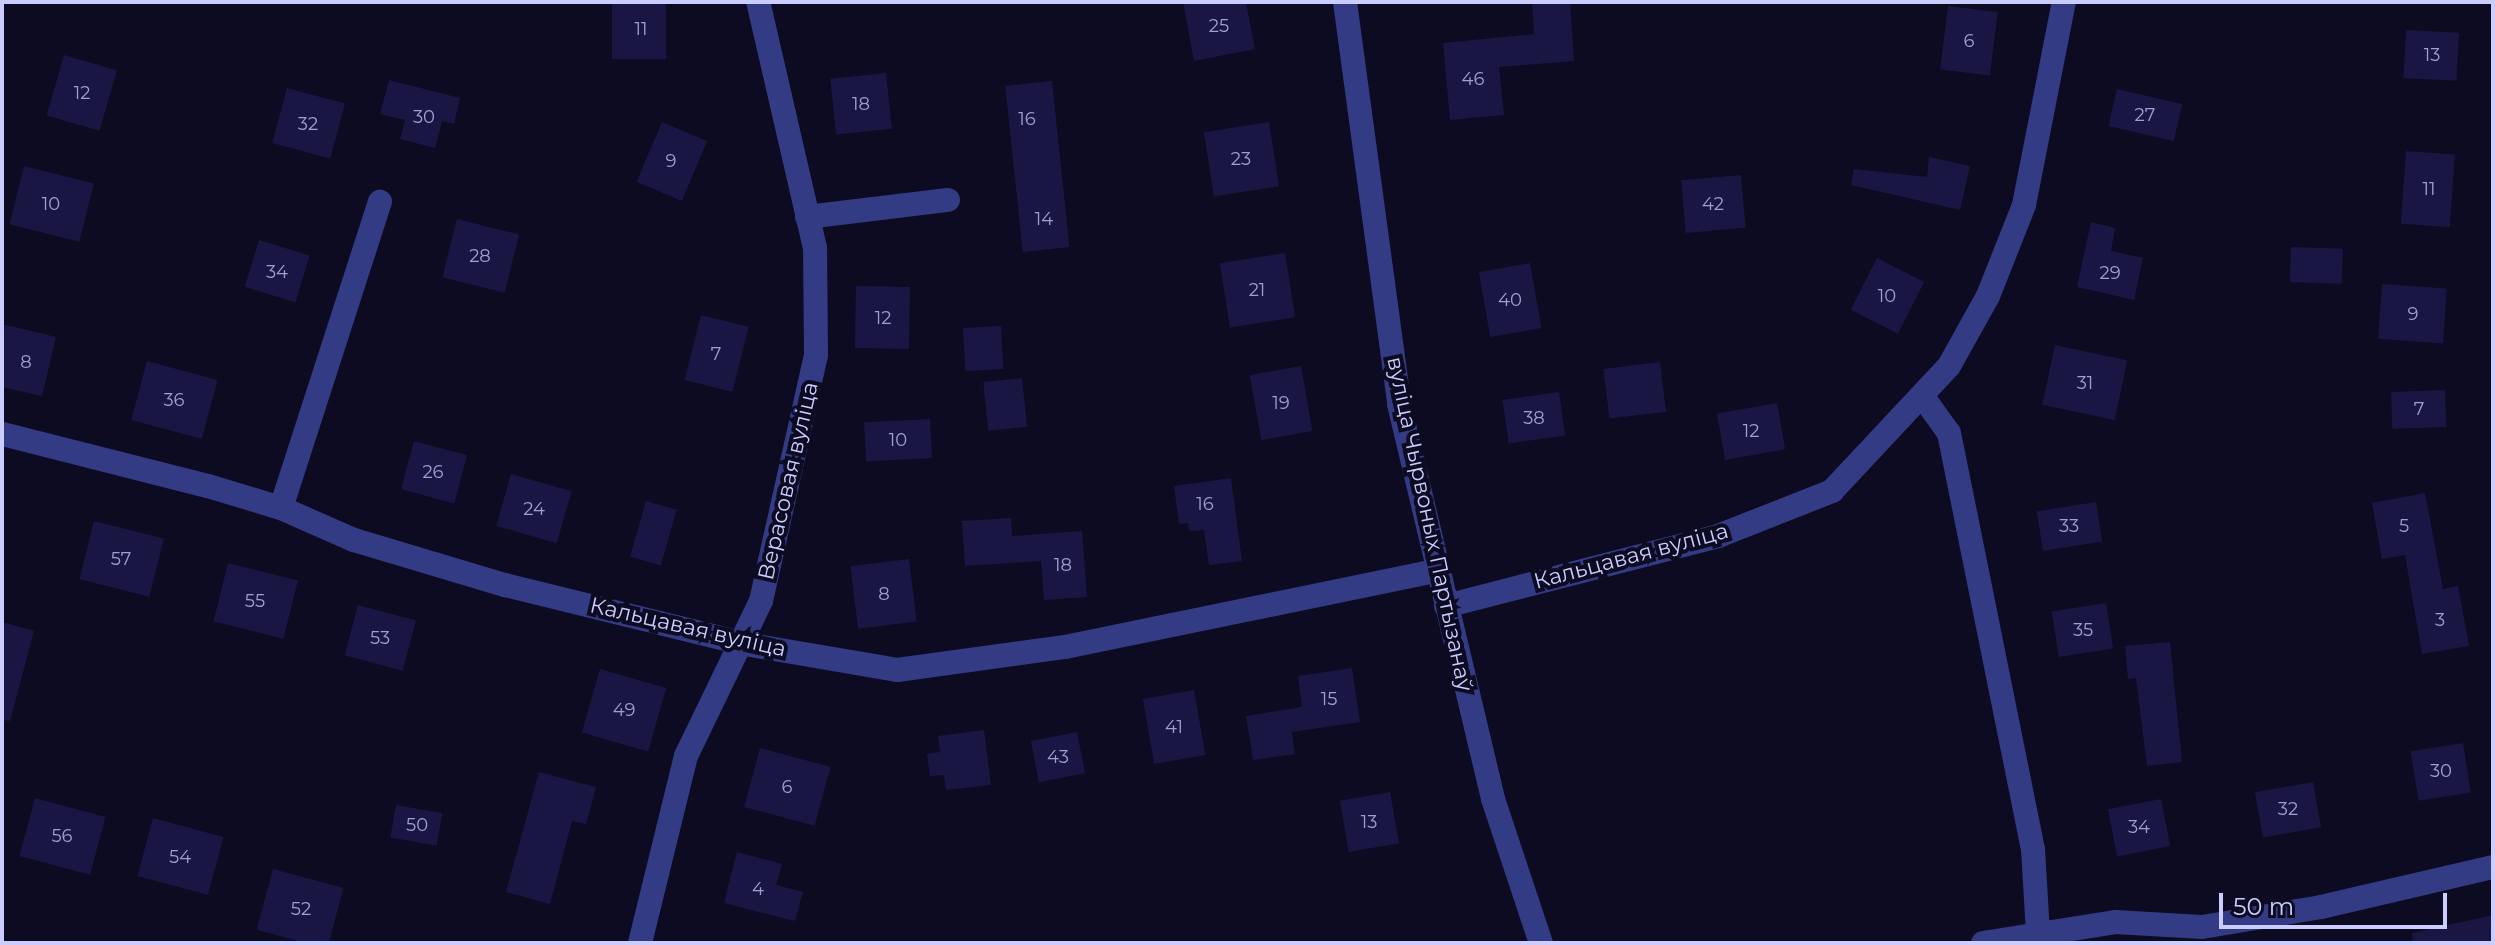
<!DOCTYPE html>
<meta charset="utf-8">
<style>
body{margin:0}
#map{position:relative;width:2495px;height:945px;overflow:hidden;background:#0c0b22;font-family:Montserrat,sans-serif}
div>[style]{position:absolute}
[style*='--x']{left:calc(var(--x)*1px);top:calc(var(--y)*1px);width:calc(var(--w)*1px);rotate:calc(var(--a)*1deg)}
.building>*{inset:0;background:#191644;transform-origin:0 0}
.minor>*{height:24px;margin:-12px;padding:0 12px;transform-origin:12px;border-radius:12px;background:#333b84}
span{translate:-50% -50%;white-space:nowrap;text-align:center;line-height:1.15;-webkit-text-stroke:8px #0c0b22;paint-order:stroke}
.number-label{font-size:18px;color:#9f9fd0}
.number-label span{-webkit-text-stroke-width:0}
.street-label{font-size:22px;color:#cccdff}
.frame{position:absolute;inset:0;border:4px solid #cccdff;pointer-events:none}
.scale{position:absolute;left:2219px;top:893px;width:228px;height:36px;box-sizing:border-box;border:4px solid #cccdff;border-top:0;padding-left:10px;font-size:24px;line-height:28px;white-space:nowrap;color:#cccdff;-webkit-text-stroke:6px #0c0b22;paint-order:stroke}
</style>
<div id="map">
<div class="building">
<i style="left:612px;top:2px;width:54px;height:57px"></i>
<i style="clip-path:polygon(1183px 2px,1246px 2px,1255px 49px,1194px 61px)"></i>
<i style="clip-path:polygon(1532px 2px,1570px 2px,1574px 61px,1499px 67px,1504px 115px,1450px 120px,1443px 43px,1534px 34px)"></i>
<i style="left:1948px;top:6px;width:50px;height:64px;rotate:7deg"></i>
<i style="left:2406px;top:30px;width:53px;height:48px;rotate:3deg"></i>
<i style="left:64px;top:55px;width:55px;height:63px;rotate:16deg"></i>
<i style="left:886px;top:73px;width:56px;height:56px;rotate:84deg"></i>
<i style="clip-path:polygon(389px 80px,460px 98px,454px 124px,442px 121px,435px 148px,400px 139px,405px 120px,380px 114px)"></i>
<i style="left:1052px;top:81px;width:167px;height:47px;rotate:84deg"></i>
<i style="left:287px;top:88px;width:60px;height:57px;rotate:15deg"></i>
<i style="left:2117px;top:89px;width:67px;height:38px;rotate:13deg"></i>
<i style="left:662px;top:122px;width:49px;height:65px;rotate:23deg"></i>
<i style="left:1269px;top:122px;width:65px;height:66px;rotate:81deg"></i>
<i style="left:2406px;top:151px;width:49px;height:73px;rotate:4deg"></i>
<i style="clip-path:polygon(1929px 157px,1970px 166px,1960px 210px,1851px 185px,1854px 169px,1927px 177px)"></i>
<i style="left:24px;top:166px;width:72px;height:60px;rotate:14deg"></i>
<i style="left:1741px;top:175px;width:53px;height:60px;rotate:85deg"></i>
<i style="left:457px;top:219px;width:64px;height:60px;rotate:14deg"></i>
<i style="clip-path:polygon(2091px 222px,2115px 228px,2111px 251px,2143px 258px,2134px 300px,2077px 287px)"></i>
<i style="left:259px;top:240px;width:53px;height:49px;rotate:17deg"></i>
<i style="left:2291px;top:247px;width:52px;height:35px;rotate:2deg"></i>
<i style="left:1285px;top:253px;width:65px;height:66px;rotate:81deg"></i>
<i style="left:1877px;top:258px;width:53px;height:58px;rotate:27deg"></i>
<i style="left:1530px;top:263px;width:66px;height:52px;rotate:80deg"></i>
<i style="left:2382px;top:284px;width:65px;height:55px;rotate:4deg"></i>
<i style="left:856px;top:286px;width:54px;height:62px;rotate:1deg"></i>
<i style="left:701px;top:315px;width:49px;height:67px;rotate:14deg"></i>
<i style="clip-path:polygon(2px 324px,56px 337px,42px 396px,2px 387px)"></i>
<i style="left:1001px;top:326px;width:43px;height:38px;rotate:87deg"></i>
<i style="left:2055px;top:345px;width:74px;height:61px;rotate:12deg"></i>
<i style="left:147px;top:361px;width:73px;height:61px;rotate:15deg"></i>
<i style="left:1660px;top:362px;width:50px;height:57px;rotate:83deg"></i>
<i style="left:1301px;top:366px;width:66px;height:52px;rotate:80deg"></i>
<i style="left:1022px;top:378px;width:49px;height:39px;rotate:84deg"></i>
<i style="left:2445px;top:390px;width:37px;height:54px;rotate:88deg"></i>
<i style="left:1559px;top:392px;width:44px;height:57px;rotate:82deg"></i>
<i style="left:1777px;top:403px;width:47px;height:61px;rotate:80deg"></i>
<i style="left:930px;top:419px;width:39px;height:66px;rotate:87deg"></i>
<i style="left:414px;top:441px;width:55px;height:50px;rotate:15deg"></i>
<i style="left:511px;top:474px;width:63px;height:54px;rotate:16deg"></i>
<i style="clip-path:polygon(1231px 478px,1242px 561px,1209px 565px,1204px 530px,1189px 531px,1188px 523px,1179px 524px,1174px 486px)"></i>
<i style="clip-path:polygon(2425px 493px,2443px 589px,2458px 586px,2469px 646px,2422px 654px,2405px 555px,2382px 559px,2372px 503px)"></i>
<i style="left:646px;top:501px;width:32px;height:58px;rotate:16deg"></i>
<i style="left:2096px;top:502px;width:40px;height:60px;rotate:81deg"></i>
<i style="clip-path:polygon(1011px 518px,1012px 536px,1082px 531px,1087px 597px,1044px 600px,1041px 561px,965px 566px,962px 521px)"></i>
<i style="left:94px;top:521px;width:72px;height:60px;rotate:14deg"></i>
<i style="left:909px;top:559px;width:63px;height:59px;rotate:83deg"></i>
<i style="left:228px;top:563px;width:72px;height:60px;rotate:14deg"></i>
<i style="left:2106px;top:603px;width:46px;height:55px;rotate:81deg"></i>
<i style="left:358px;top:605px;width:60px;height:52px;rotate:15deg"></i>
<i style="clip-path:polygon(2px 622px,34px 631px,10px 721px,2px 720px)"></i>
<i style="clip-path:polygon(2170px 642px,2182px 762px,2147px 766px,2136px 678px,2128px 679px,2125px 646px)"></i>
<i style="clip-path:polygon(1352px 668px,1360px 722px,1292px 732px,1295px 754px,1253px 760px,1246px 716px,1302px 707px,1298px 676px)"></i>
<i style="left:600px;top:669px;width:69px;height:66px;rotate:16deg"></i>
<i style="left:1194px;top:690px;width:66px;height:52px;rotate:80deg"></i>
<i style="clip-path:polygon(984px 730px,991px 785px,946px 790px,944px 775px,930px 776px,927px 754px,940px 752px,938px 736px)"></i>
<i style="left:1077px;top:732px;width:42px;height:47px;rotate:79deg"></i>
<i style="left:2463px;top:743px;width:50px;height:53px;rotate:81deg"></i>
<i style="left:760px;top:748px;width:73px;height:61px;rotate:15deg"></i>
<i style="clip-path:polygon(539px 772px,596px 787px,586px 824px,572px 821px,550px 904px,506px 892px)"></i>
<i style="left:2313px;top:782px;width:46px;height:59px;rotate:80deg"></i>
<i style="left:1390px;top:792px;width:52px;height:51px;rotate:80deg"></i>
<i style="left:35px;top:798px;width:73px;height:60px;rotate:15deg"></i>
<i style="left:2161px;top:799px;width:48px;height:54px;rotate:79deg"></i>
<i style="left:396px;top:805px;width:47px;height:33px;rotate:10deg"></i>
<i style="left:153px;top:818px;width:73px;height:60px;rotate:15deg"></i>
<i style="clip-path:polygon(737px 852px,782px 864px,776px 885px,803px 892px,795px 921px,724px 903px)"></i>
<i style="left:273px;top:869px;width:73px;height:63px;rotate:15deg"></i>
<i style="clip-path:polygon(2493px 915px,2493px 943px,2413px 943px,2412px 933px)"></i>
</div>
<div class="minor">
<i style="--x:1345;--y:2;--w:406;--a:82.3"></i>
<i style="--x:1399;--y:404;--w:406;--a:76.6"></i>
<i style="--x:1493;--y:799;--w:152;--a:71.6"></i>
<i style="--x:807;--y:217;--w:142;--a:-6.9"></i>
<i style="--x:1923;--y:397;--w:44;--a:54.2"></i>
<i style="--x:1949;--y:433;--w:424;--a:78.6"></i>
<i style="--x:2033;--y:849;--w:85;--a:86.6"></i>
<i style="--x:2;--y:434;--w:212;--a:14.2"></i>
<i style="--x:208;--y:486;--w:76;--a:16.8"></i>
<i style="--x:281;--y:508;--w:80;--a:23.7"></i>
<i style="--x:354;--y:540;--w:158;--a:16.6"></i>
<i style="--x:505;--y:585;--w:247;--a:13.8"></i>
<i style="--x:745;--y:644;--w:154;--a:9.7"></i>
<i style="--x:897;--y:670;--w:170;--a:-7.8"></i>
<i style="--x:1065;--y:647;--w:379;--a:-11.6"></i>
<i style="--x:281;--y:508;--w:322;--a:-72.1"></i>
<i style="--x:1446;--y:606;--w:281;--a:-14.4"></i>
<i style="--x:1718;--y:536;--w:123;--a:-21.5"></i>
<i style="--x:1832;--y:491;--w:171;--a:-46.9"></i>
<i style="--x:1949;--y:366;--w:80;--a:-60.9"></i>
<i style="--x:1988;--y:296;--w:98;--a:-68.4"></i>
<i style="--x:2024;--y:205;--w:207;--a:-78.9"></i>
<i style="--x:640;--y:943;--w:193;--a:-76.2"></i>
<i style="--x:686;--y:756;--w:172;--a:-64.2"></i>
<i style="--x:761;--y:601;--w:252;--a:-77.4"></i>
<i style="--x:816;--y:355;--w:107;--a:-90.5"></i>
<i style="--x:815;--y:248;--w:253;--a:-103"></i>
<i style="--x:1983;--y:943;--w:134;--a:-9"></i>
<i style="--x:2115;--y:922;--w:87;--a:3.3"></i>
<i style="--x:2202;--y:927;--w:121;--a:-9.5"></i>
<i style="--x:2321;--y:907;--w:177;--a:-13.1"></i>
</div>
<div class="number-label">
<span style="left:1219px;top:26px">25</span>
<span style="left:641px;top:29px">11</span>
<span style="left:1969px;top:41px">6</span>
<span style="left:2432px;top:55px">13</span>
<span style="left:1473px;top:79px">46</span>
<span style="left:82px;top:93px">12</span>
<span style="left:861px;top:104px">18</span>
<span style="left:2145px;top:115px">27</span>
<span style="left:424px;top:117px">30</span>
<span style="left:1027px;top:119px">16</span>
<span style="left:308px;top:124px">32</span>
<span style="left:1241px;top:159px">23</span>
<span style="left:671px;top:161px">9</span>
<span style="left:2429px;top:189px">11</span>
<span style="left:51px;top:204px">10</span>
<span style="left:1713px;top:204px">42</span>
<span style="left:1044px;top:219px">14</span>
<span style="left:480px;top:256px">28</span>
<span style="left:277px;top:272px">34</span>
<span style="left:2110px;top:273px">29</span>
<span style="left:1257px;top:290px">21</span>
<span style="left:1887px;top:296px">10</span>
<span style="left:1510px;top:300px">40</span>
<span style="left:2413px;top:314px">9</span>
<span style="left:883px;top:318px">12</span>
<span style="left:716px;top:354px">7</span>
<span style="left:26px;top:362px">8</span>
<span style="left:2085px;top:383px">31</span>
<span style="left:174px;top:400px">36</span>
<span style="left:1281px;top:403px">19</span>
<span style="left:2419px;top:409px">7</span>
<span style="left:1534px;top:418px">38</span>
<span style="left:1751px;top:431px">12</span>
<span style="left:898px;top:440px">10</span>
<span style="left:433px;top:472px">26</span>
<span style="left:1205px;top:504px">16</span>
<span style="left:534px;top:509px">24</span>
<span style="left:2069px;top:526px">33</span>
<span style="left:2404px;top:526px">5</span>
<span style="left:121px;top:559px">57</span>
<span style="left:1063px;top:565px">18</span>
<span style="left:884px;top:594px">8</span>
<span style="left:255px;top:601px">55</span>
<span style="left:2440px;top:620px">3</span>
<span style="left:2083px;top:630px">35</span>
<span style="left:380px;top:638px">53</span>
<span style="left:1329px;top:699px">15</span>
<span style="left:624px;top:710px">49</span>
<span style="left:1174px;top:727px">41</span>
<span style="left:1058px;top:757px">43</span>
<span style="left:2441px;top:771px">30</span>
<span style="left:787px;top:787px">6</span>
<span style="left:2288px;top:809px">32</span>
<span style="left:1369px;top:822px">13</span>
<span style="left:417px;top:825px">50</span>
<span style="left:2139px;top:827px">34</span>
<span style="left:62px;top:836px">56</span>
<span style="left:180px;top:857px">54</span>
<span style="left:758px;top:889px">4</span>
<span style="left:301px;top:909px">52</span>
</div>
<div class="street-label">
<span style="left:788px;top:481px;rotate:-77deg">Верасовая вуліца</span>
<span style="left:1430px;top:524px;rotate:78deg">вуліца Чырвоных Партызанаў</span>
<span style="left:1631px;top:556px;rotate:-15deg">Кальцавая вуліца</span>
<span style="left:688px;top:627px;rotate:13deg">Кальцавая вуліца</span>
</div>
<div class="frame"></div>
<div class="scale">50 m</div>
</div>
